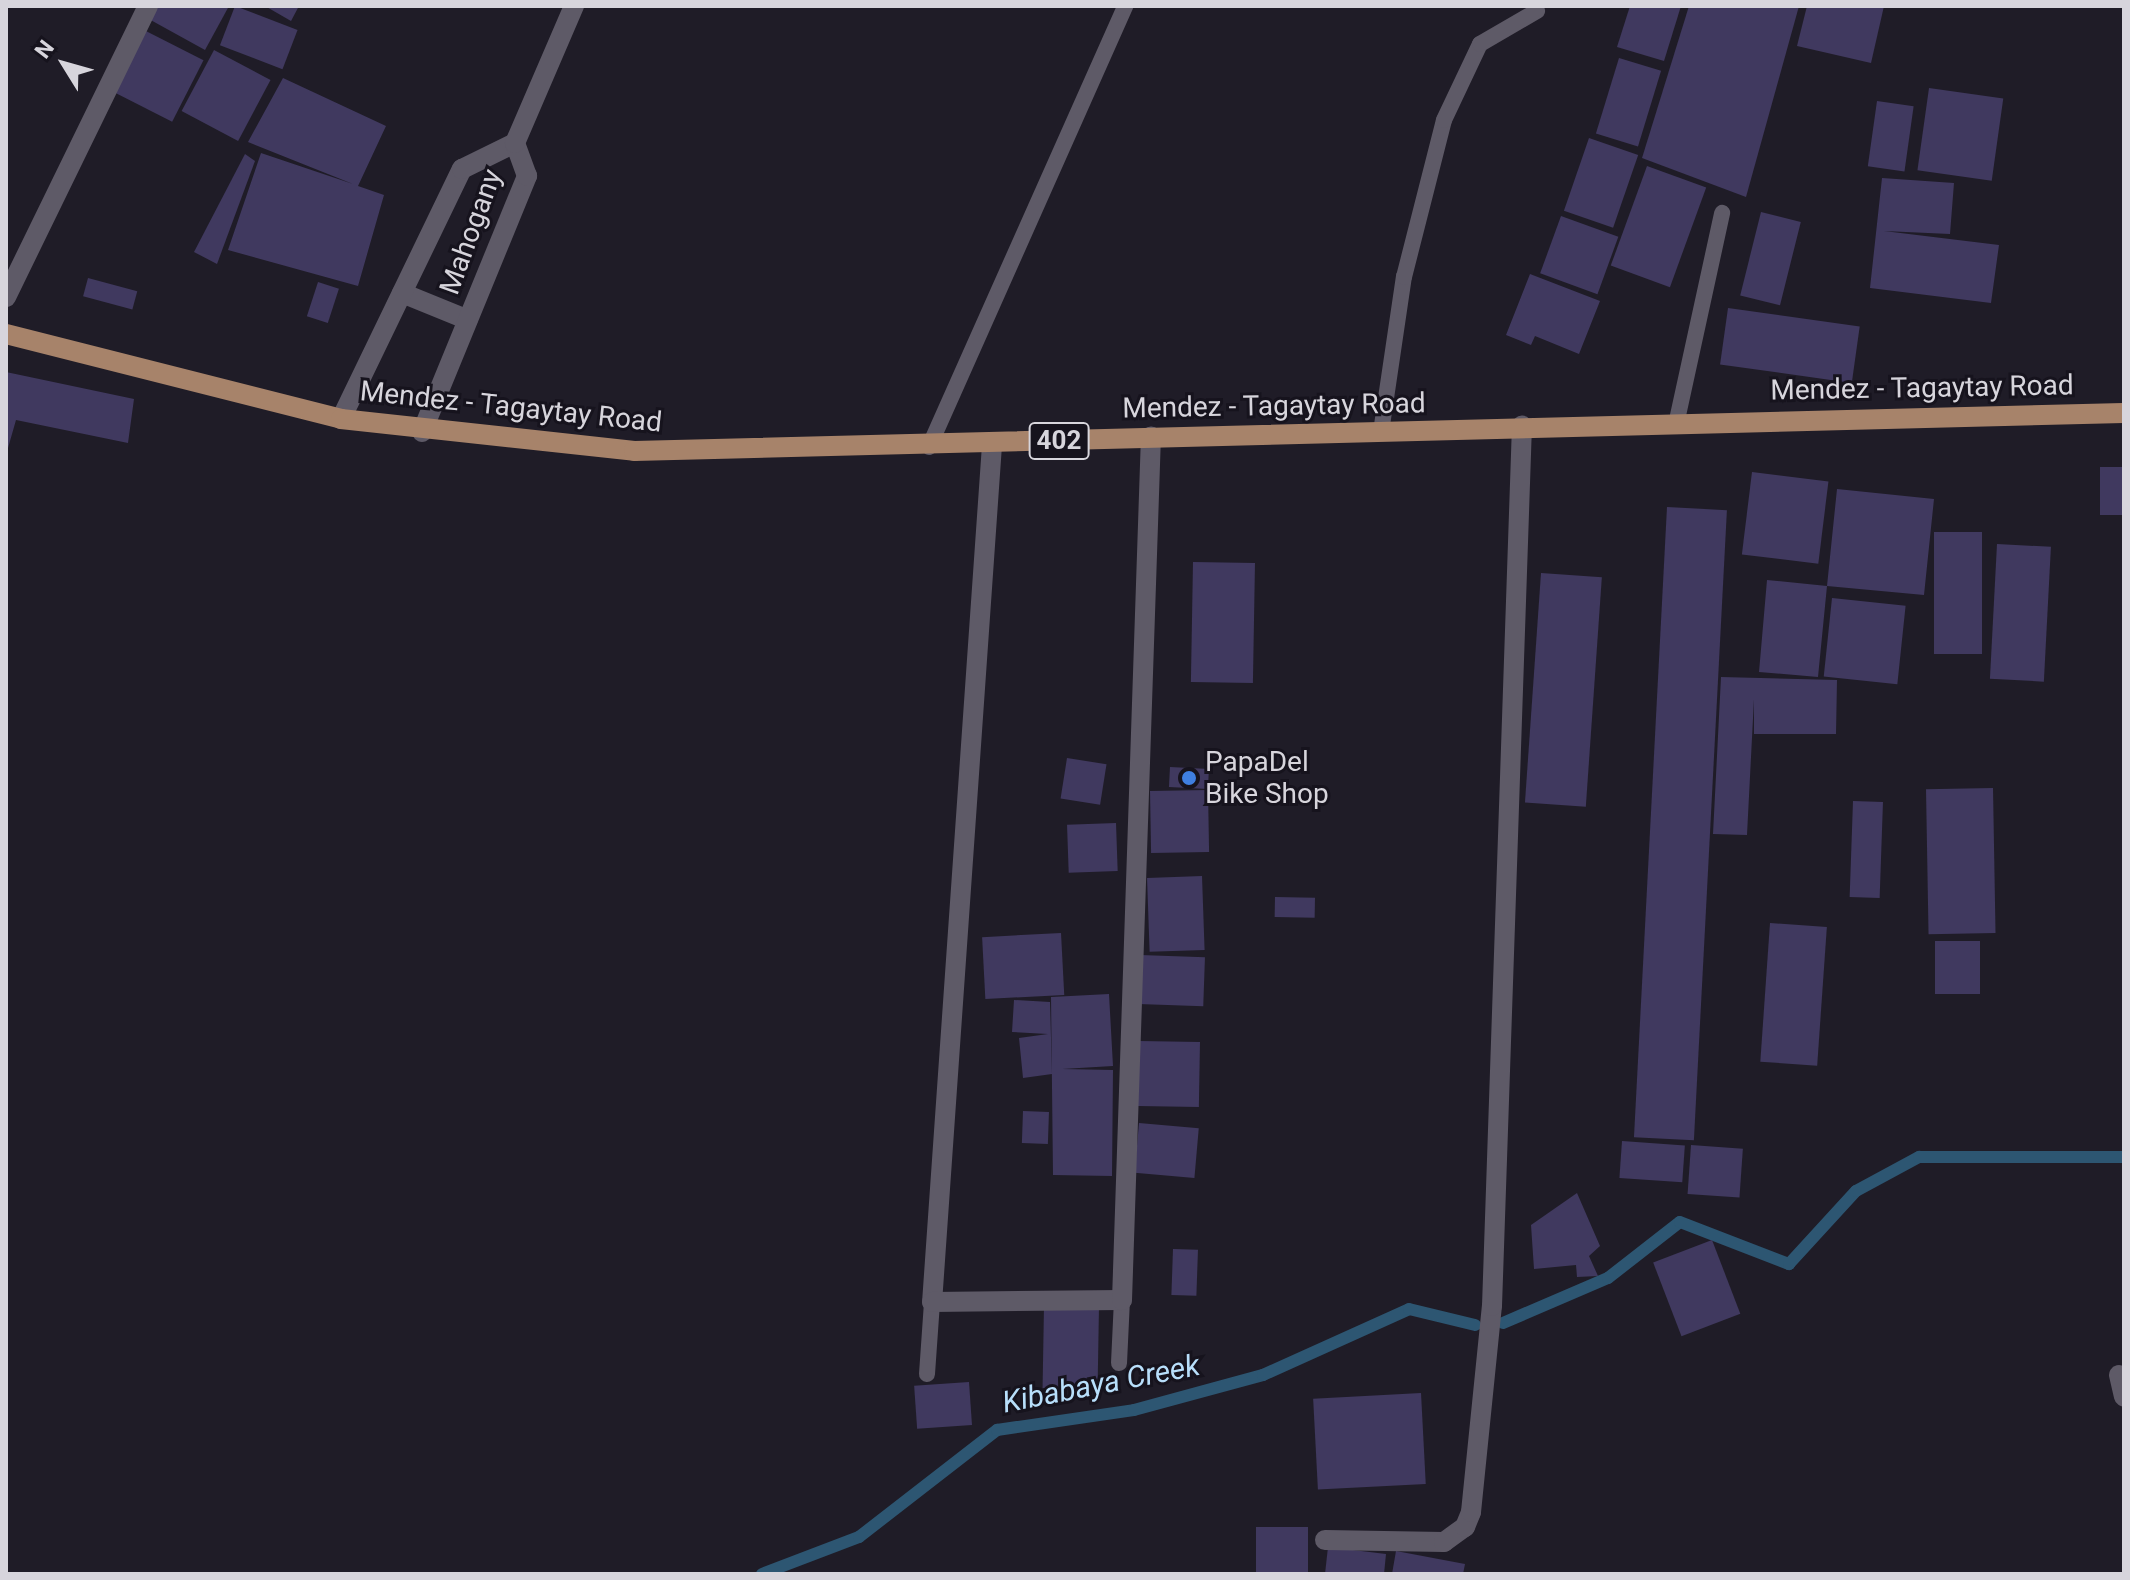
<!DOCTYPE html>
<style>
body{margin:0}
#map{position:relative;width:2130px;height:1580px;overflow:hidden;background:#1f1c27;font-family:Roboto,sans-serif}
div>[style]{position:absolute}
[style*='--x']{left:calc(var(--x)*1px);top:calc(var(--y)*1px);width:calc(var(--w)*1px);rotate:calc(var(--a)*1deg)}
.stream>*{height:12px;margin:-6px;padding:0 6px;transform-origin:6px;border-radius:6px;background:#2d5672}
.building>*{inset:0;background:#40395f;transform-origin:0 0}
.service>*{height:16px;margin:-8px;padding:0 8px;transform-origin:8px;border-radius:8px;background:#5e5a67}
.minor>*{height:20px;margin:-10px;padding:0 10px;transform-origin:10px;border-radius:10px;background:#5e5a67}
.primary>*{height:20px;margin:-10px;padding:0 10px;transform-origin:10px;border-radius:10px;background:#a7836a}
.dots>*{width:22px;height:22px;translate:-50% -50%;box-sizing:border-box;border:4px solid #16131d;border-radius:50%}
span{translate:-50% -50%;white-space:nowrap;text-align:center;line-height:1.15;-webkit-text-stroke:6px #16131d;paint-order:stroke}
.shield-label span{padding:2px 6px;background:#16131d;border:2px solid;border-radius:6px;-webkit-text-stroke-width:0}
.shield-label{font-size:26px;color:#d7d5dc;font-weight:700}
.street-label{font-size:28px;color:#d7d5dc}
.poi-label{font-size:28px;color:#d7d5dc}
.left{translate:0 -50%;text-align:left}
.water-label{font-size:30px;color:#b8dffb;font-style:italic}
.frame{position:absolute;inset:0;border:8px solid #d7d5dc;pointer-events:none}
.north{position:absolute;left:24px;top:24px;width:80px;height:80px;-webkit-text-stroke:6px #16131d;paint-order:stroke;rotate:307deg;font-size:22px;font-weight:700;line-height:32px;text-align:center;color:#d7d5dc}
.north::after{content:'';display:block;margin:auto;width:28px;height:36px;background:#d7d5dc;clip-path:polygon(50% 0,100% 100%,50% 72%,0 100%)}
</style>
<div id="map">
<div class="stream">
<i style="--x:1503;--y:1323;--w:114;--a:-23.2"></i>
<i style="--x:1608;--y:1278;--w:91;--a:-37.9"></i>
<i style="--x:1680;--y:1222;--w:117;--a:21.1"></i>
<i style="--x:1789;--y:1264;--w:99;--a:-47.5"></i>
<i style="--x:1856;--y:1191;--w:72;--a:-28.4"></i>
<i style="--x:1919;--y:1157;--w:205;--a:0"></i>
<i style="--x:762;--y:1574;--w:104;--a:-20.9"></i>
<i style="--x:859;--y:1537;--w:175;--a:-37.8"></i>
<i style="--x:997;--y:1430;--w:138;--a:-8.3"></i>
<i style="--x:1134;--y:1410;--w:134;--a:-15.2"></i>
<i style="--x:1263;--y:1375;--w:160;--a:-24.3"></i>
<i style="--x:1409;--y:1309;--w:68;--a:13.6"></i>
</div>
<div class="building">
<i style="clip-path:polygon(154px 6px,229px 6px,205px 50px,147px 18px)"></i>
<i style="left:235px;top:6px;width:67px;height:42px;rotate:21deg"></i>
<i style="clip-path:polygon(265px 6px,299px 6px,291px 21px)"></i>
<i style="clip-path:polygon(1630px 6px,1681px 6px,1664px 61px,1617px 47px)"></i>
<i style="clip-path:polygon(1689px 6px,1799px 6px,1746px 197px,1642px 158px)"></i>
<i style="clip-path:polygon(1807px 6px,1884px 6px,1871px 63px,1797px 46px)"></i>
<i style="left:142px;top:29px;width:69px;height:69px;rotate:27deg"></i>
<i style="left:214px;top:50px;width:64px;height:69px;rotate:28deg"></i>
<i style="left:1619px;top:58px;width:44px;height:79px;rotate:17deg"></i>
<i style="clip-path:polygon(283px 78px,386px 126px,358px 186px,384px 195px,358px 286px,228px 250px,261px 153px,353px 184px,248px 142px)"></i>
<i style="left:1929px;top:88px;width:75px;height:83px;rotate:8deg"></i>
<i style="left:1877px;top:101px;width:37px;height:66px;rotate:8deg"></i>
<i style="left:1589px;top:138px;width:52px;height:77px;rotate:19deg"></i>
<i style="clip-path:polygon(245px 154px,255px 161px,217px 264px,194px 252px)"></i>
<i style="left:1647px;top:166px;width:63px;height:106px;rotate:20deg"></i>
<i style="clip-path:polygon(1882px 178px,1954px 183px,1950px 234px,1884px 231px,1999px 245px,1991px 303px,1870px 288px)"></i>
<i style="left:1761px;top:212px;width:41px;height:86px;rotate:14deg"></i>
<i style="left:1561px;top:216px;width:61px;height:61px;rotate:20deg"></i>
<i style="clip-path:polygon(1530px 274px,1600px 301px,1579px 354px,1535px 336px,1531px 345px,1506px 335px)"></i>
<i style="left:88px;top:278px;width:51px;height:19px;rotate:15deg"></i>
<i style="left:318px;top:282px;width:22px;height:36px;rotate:18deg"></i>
<i style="left:1728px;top:308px;width:133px;height:57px;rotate:8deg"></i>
<i style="clip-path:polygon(6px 372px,134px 399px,128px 443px,16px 420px,6px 455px)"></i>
<i style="left:2124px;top:467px;width:48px;height:24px;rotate:90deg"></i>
<i style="left:1752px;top:472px;width:77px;height:83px;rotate:7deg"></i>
<i style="clip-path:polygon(1837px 489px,1934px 499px,1924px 595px,1827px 586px,1818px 677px,1759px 672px,1767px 580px,1827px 586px)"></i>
<i style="left:1667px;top:507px;width:60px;height:631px;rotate:3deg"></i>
<i style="left:1934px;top:532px;width:48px;height:122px"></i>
<i style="left:1997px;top:544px;width:54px;height:135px;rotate:3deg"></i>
<i style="left:1193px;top:562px;width:62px;height:120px;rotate:1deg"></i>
<i style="left:1541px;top:573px;width:61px;height:230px;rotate:4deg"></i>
<i style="left:1832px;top:598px;width:74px;height:79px;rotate:6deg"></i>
<i style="clip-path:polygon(1721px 677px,1837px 680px,1836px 734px,1754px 734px,1754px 699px,1747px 835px,1713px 834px)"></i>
<i style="left:1067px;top:758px;width:40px;height:41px;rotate:9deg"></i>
<i style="left:1170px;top:767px;width:39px;height:20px;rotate:3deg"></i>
<i style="left:1993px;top:788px;width:145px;height:67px;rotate:89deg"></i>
<i style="left:1208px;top:790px;width:62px;height:58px;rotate:89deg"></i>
<i style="left:1853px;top:801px;width:30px;height:96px;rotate:2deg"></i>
<i style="left:1116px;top:823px;width:48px;height:49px;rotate:88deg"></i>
<i style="left:1202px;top:876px;width:74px;height:55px;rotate:88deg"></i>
<i style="left:1275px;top:897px;width:40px;height:20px;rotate:1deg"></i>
<i style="left:1770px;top:923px;width:57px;height:139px;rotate:4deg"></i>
<i style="left:1061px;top:933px;width:62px;height:79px;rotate:87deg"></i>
<i style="left:1935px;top:941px;width:45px;height:53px"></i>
<i style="left:1140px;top:955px;width:65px;height:49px;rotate:2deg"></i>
<i style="clip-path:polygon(1109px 994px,1113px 1066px,1062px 1069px,1113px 1070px,1112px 1176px,1053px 1175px,1051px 997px)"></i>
<i style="clip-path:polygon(1014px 1000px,1050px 1002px,1052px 1074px,1023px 1078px,1019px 1038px,1048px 1034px,1012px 1032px)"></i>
<i style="left:1139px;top:1041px;width:61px;height:65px;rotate:1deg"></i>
<i style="left:1023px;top:1111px;width:26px;height:32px;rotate:2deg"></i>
<i style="left:1139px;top:1123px;width:60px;height:50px;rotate:5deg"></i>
<i style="left:1622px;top:1141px;width:63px;height:37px;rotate:4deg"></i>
<i style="left:1691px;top:1145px;width:52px;height:49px;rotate:4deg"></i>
<i style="clip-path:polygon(1577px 1193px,1600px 1246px,1589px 1256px,1598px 1276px,1577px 1277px,1576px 1265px,1534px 1269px,1531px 1225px)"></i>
<i style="left:1712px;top:1240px;width:79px;height:63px;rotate:69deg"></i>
<i style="left:1173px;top:1249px;width:25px;height:46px;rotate:2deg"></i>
<i style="left:1044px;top:1306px;width:55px;height:82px;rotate:1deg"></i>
<i style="left:969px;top:1382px;width:43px;height:55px;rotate:86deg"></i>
<i style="left:1421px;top:1393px;width:91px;height:108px;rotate:87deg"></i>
<i style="left:1256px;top:1527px;width:52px;height:47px"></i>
<i style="clip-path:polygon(1328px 1547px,1386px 1554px,1384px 1574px,1325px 1574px)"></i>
<i style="clip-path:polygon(1396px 1551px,1465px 1564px,1463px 1574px,1392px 1574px)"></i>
</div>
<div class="service">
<i style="--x:1677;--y:420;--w:212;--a:-77.7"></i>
<i style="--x:1381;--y:432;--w:157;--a:-81.6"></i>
<i style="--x:1404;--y:277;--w:162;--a:-75.7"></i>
<i style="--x:1444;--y:120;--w:84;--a:-64.7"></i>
<i style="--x:1480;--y:44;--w:66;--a:-30.1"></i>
<i style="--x:929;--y:447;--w:483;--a:-66"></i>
<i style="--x:1119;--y:1363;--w:63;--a:-87.3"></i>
<i style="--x:927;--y:1374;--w:72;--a:-86"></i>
</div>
<div class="minor">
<i style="--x:402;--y:293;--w:71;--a:22.2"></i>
<i style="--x:6;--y:297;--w:324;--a:-64"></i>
<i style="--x:341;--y:419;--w:278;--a:-64.2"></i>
<i style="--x:462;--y:169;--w:59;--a:-26.1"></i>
<i style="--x:422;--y:432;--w:277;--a:-67.7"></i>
<i style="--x:527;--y:176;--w:35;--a:-110"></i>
<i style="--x:515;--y:143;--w:149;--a:-66.7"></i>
<i style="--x:992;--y:445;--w:859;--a:94"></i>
<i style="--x:932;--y:1302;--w:190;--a:-0.6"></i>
<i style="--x:1122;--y:1300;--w:864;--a:-88.08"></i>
<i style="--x:2119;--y:1375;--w:22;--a:77"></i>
<i style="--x:1325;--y:1540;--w:119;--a:1"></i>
<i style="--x:1444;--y:1542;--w:26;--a:-36"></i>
<i style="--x:1465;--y:1527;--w:16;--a:-68"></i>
<i style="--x:1471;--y:1512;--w:207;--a:-84.2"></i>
<i style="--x:1492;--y:1306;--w:881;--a:-88.05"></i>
</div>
<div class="primary">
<i style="--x:6;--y:334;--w:346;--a:14.2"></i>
<i style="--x:341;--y:419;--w:295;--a:6.2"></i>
<i style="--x:634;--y:451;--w:1490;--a:-1.46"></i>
</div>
<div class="dots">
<i style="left:1189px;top:778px;background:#3f7fe0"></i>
</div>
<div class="shield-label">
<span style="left:1059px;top:441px">402</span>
</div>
<div class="street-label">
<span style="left:471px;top:232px;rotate:-70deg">Mahogany</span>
<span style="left:1922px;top:388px;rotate:-1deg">Mendez - Tagaytay Road</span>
<span style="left:1274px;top:406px;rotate:-1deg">Mendez - Tagaytay Road</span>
<span style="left:511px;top:407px;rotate:6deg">Mendez - Tagaytay Road</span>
</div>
<div class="poi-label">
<span class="left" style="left:1205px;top:778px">PapaDel<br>Bike Shop</span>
</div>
<div class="water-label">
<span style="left:1101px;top:1384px;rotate:-11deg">Kibabaya Creek</span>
</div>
<div class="frame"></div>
<div class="north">N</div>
</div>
